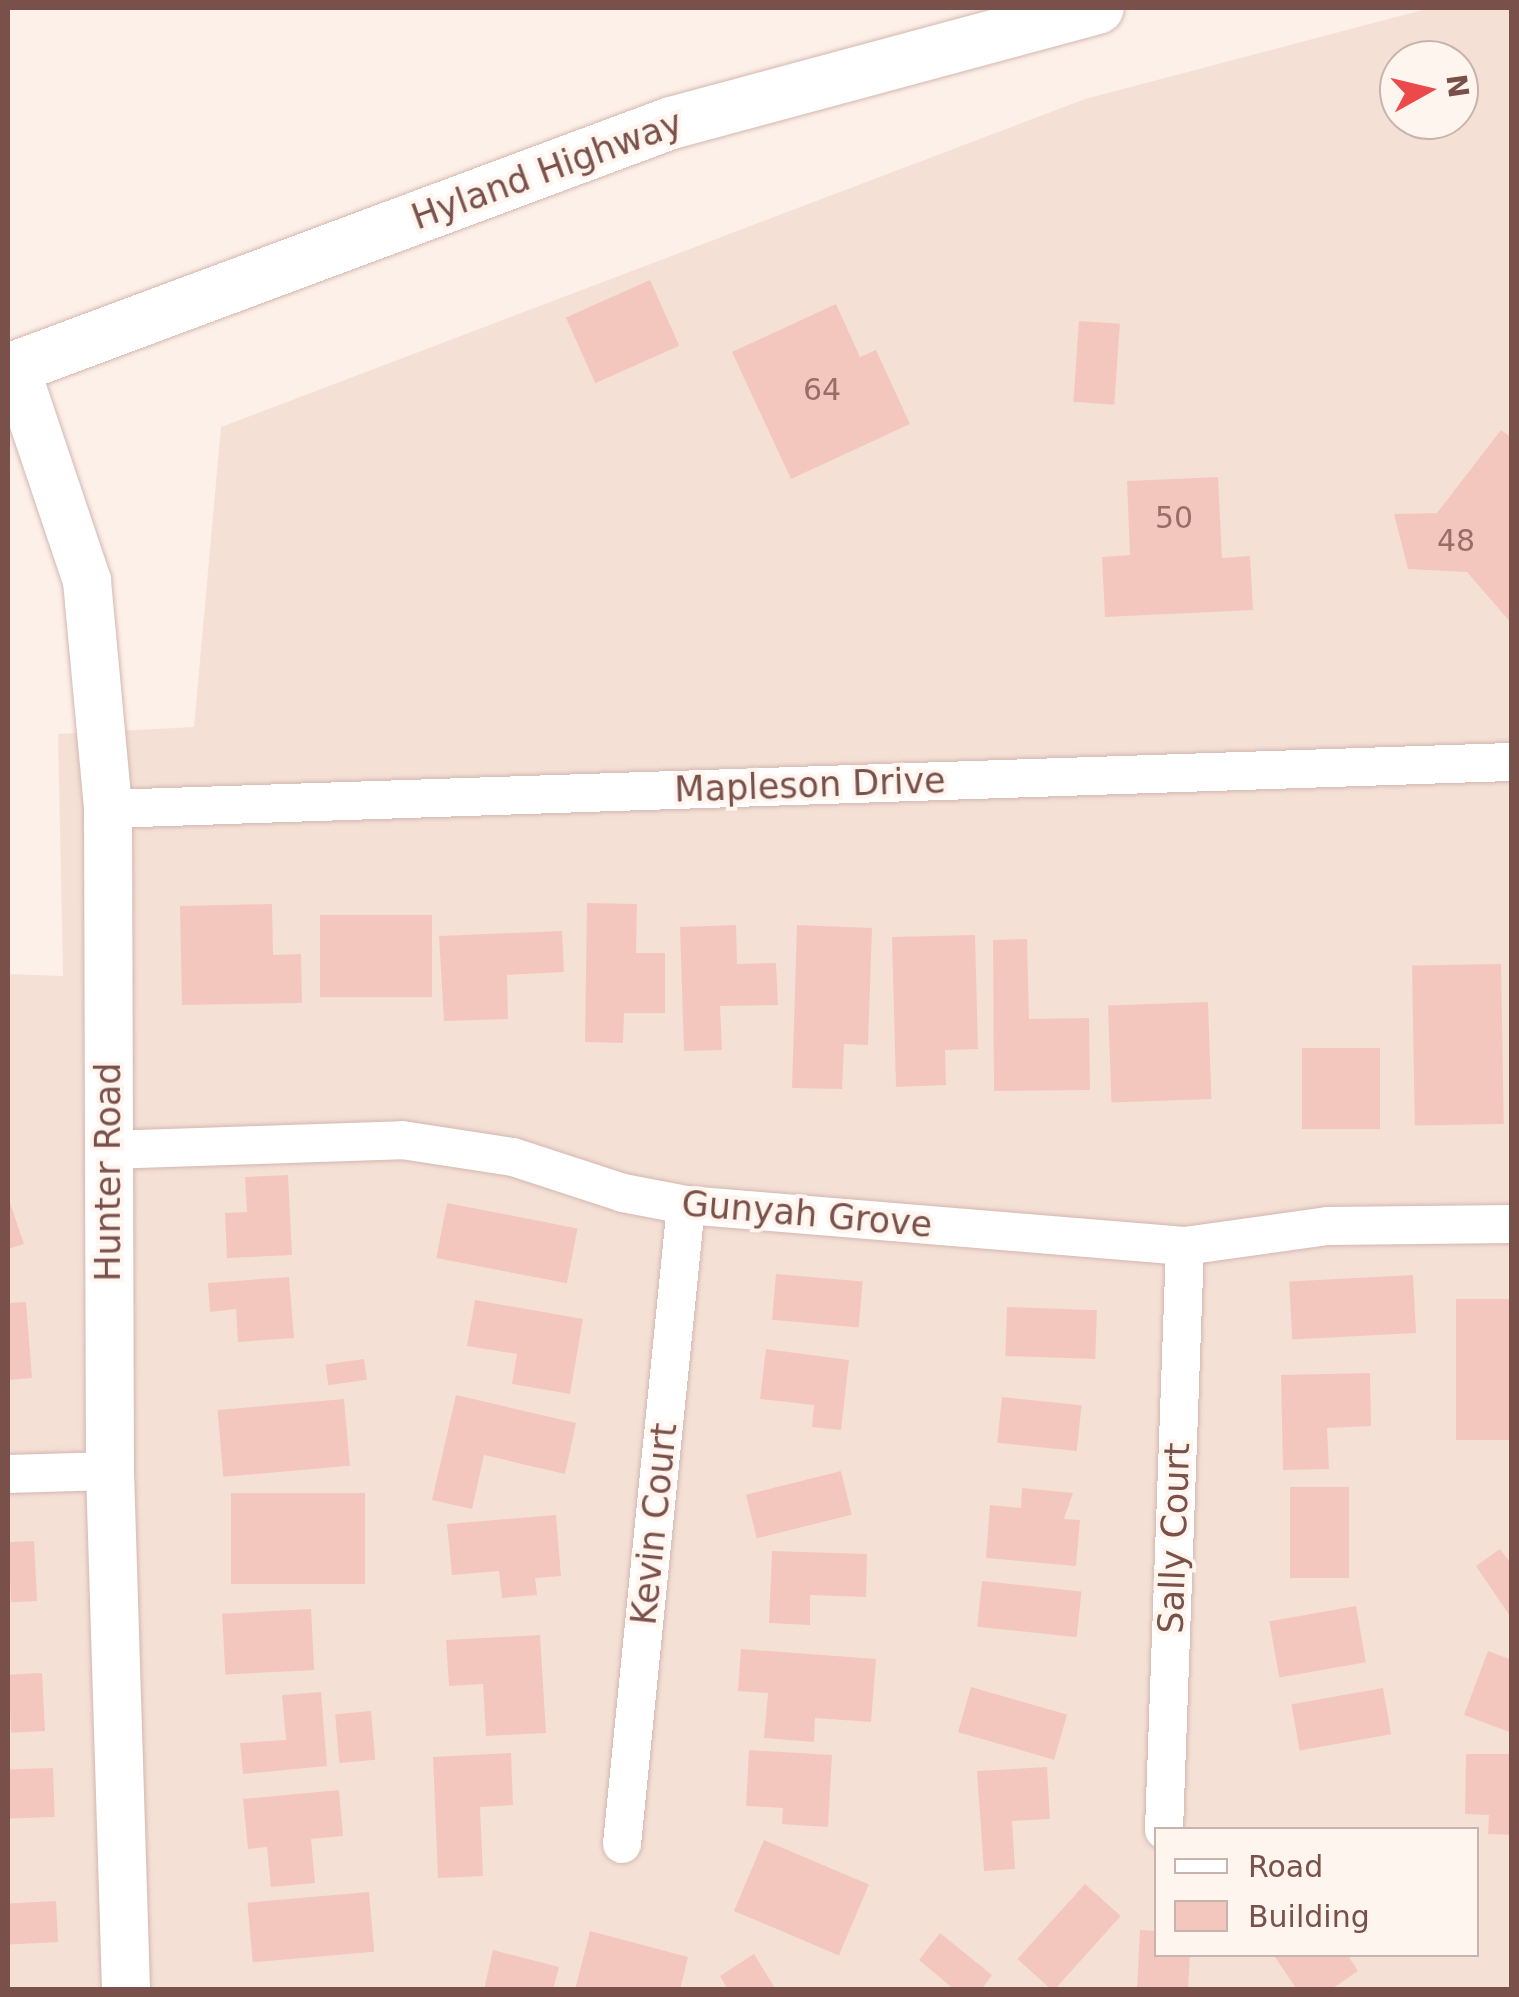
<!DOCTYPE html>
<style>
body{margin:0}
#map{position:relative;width:1519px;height:1997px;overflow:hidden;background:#fdf0e8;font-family:"DejaVu Sans",sans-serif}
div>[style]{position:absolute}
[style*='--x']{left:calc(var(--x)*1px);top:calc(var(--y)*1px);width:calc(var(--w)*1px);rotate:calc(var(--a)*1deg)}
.residential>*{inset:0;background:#f5e0d6}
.building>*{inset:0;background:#f4c7be;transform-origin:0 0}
.roads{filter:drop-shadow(0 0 2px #d3b7af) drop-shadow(0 0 2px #d3b7af)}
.minor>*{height:38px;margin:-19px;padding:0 19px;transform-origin:19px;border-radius:19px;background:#fff}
.tertiary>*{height:48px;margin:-24px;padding:0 24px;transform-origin:24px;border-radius:24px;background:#fff}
.secondary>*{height:52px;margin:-26px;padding:0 26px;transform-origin:26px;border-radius:26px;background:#fff}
span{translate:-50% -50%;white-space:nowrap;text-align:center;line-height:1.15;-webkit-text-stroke:8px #fff5ef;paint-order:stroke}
.number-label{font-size:30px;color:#986e67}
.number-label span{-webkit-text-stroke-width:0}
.street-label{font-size:35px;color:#79504a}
.frame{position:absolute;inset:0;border:10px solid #79504a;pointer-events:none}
.legend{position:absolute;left:1154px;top:1827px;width:325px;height:130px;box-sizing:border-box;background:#fff5ef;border:2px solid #c9b3ad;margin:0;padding:12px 18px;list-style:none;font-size:30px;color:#79504a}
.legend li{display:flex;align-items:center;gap:20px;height:50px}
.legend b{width:50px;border:2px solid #c9b3ad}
.north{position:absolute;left:1379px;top:40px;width:100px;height:100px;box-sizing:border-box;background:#fff5ef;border:2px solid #c9b3ad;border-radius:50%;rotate:82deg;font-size:28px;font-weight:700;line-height:40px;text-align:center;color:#79504a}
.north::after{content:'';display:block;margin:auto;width:35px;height:45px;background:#eb494a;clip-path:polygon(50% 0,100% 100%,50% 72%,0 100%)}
</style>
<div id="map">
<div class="residential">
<i style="clip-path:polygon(evenodd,1430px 8px,1511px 8px,1511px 1989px,8px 1989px,8px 974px,63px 976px,58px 734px,194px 727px,221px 427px,1085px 99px,1430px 8px,1399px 60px,1459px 60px,1459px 120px,1399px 120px,1399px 60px,1430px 8px,1156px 1830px,1476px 1830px,1476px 1954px,1156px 1954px,1156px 1830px)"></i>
</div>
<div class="building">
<i style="left:650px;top:280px;width:72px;height:92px;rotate:66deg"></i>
<i style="clip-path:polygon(836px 304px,860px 357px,876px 350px,910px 424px,791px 479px,732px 352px)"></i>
<i style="left:1079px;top:321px;width:41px;height:81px;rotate:4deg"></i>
<i style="clip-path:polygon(1501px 430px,1512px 438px,1512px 624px,1467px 572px,1408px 569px,1394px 514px,1437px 513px)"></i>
<i style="clip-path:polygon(1218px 477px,1222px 558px,1250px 556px,1253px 610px,1105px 617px,1102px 557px,1130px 555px,1127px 481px)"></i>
<i style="clip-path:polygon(587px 903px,637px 904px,636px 953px,665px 953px,665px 1013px,624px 1013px,623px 1043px,585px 1042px)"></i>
<i style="clip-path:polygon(272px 904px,273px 955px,301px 954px,302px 1003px,182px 1005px,180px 906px)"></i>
<i style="left:320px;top:915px;width:112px;height:82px"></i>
<i style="clip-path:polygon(736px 925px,737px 964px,776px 963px,778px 1005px,720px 1006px,722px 1050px,684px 1051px,680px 927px)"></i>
<i style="clip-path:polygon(797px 925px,872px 928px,868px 1045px,844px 1044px,842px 1089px,792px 1088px)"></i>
<i style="clip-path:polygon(562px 931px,564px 972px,507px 975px,508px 1019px,444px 1021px,439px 936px)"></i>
<i style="clip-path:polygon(975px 935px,978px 1049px,945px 1050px,946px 1085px,896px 1087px,892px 937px)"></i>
<i style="clip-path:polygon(1027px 939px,1029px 1019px,1089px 1018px,1090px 1090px,994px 1091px,993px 940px)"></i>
<i style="left:1501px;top:964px;width:160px;height:89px;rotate:89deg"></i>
<i style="left:1208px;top:1002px;width:97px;height:100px;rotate:88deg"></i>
<i style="left:1302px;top:1048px;width:78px;height:81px"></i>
<i style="clip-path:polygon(288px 1175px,292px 1255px,227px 1258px,225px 1213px,247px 1212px,245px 1177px)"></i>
<i style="clip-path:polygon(8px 1197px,24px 1244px,8px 1249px)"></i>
<i style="left:447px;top:1203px;width:133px;height:56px;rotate:11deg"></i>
<i style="left:776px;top:1274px;width:87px;height:46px;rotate:5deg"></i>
<i style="left:1413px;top:1275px;width:58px;height:124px;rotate:87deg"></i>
<i style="clip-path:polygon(289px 1277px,294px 1338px,238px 1342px,236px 1309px,210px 1312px,208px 1283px)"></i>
<i style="left:1512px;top:1299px;width:141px;height:56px;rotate:90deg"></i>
<i style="clip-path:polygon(475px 1300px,583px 1319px,570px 1394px,512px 1384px,517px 1354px,467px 1346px)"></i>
<i style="clip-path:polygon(26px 1302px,32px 1378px,8px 1380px,8px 1303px)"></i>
<i style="left:1007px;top:1307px;width:90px;height:49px;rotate:2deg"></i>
<i style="clip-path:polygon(766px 1349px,849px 1360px,841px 1430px,812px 1427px,814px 1405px,760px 1399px)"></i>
<i style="left:364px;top:1359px;width:21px;height:39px;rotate:82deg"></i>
<i style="clip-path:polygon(1370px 1373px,1371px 1426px,1327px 1428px,1329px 1469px,1283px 1470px,1281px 1375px)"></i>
<i style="clip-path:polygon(456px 1395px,576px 1423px,565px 1474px,484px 1455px,472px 1509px,432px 1500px)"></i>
<i style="left:1002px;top:1397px;width:80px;height:46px;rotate:6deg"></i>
<i style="left:344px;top:1399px;width:67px;height:127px;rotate:85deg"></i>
<i style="left:841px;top:1471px;width:45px;height:98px;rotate:76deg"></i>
<i style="left:1290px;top:1487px;width:59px;height:91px"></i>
<i style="clip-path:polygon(1022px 1488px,1073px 1493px,1064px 1519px,1080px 1520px,1076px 1566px,986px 1558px,990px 1505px,1021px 1508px)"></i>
<i style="left:231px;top:1493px;width:134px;height:91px"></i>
<i style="clip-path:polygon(556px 1515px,561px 1576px,535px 1578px,537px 1595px,502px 1598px,499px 1571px,452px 1575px,447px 1524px)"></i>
<i style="left:34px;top:1541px;width:60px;height:26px;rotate:87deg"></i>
<i style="clip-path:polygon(1500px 1549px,1512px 1565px,1512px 1619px,1476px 1566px)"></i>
<i style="clip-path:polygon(772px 1551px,867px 1554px,866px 1597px,810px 1595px,810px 1625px,769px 1623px)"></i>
<i style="left:982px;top:1581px;width:100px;height:46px;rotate:6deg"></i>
<i style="left:1356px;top:1606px;width:57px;height:88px;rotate:80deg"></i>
<i style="left:311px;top:1609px;width:61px;height:89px;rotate:87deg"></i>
<i style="clip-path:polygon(540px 1635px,546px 1733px,486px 1736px,483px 1684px,449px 1686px,446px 1640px)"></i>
<i style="clip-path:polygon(741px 1649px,876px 1659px,871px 1722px,815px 1718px,814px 1742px,764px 1738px,768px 1693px,738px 1691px)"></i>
<i style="clip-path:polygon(1488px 1651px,1512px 1660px,1512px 1733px,1464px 1715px)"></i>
<i style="left:42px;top:1673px;width:58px;height:34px;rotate:87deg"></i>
<i style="left:971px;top:1687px;width:100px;height:47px;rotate:16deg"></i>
<i style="left:1383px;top:1688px;width:47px;height:93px;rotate:80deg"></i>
<i style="clip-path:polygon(321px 1692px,327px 1766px,243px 1774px,240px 1743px,286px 1740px,282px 1695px)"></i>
<i style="left:371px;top:1711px;width:49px;height:36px;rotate:85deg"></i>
<i style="clip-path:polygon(749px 1750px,832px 1755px,828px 1827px,782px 1824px,783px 1808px,746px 1806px)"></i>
<i style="clip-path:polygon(511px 1753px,513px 1805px,480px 1807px,483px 1876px,438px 1878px,433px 1757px)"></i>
<i style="clip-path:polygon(1466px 1754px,1512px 1754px,1512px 1835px,1488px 1834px,1489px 1815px,1465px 1814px)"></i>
<i style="clip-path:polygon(1047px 1767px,1050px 1819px,1012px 1821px,1015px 1869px,984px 1871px,977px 1771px)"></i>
<i style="left:53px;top:1768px;width:49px;height:45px;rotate:88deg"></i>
<i style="clip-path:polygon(339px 1790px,343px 1836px,311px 1839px,315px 1883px,271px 1887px,267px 1847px,248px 1849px,243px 1799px)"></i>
<i style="left:764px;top:1840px;width:114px;height:77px;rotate:23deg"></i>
<i style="left:1085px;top:1884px;width:48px;height:101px;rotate:42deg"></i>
<i style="left:369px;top:1892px;width:60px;height:122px;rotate:85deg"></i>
<i style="left:56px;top:1901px;width:41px;height:48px;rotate:87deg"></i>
<i style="clip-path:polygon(1140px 1930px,1156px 1931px,1156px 1954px,1190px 1954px,1188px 1990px,1137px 1990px)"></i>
<i style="clip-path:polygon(590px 1931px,688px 1957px,680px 1990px,575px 1990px)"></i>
<i style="clip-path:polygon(940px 1933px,992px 1975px,981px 1990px,955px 1990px,919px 1960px)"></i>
<i style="clip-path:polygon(493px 1950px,559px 1967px,553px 1990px,484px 1990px)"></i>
<i style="clip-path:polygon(754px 1954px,776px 1990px,728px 1990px,720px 1976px)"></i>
<i style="clip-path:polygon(1273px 1954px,1347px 1954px,1358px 1971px,1330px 1990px,1297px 1990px)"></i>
</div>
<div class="roads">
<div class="minor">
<i style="--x:108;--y:809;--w:1405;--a:-1.92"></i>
<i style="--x:107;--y:1150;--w:295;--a:-1.9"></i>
<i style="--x:402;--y:1140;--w:112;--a:8.7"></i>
<i style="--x:513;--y:1157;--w:116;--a:18.1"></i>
<i style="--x:623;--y:1193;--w:64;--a:10.8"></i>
<i style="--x:686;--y:1205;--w:501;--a:4.7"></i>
<i style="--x:1185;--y:1246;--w:144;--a:-8"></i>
<i style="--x:1328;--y:1226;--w:184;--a:-0.6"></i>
<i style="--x:8;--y:1474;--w:102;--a:-1.7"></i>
<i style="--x:1164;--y:1830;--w:584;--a:-87.94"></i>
<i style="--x:622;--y:1844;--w:642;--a:-84.28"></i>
</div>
<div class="tertiary">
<i style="--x:15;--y:367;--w:226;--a:71.4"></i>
<i style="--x:87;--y:581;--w:229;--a:84.7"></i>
<i style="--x:108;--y:809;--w:662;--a:89.83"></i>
<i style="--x:110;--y:1471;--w:519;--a:88.23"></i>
</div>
<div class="secondary">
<i style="--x:8;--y:370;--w:708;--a:-20.43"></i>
<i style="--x:671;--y:123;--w:442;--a:-15.1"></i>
</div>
</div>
<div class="number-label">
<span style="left:822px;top:390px">64</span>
<span style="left:1174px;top:518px">50</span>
<span style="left:1456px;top:541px">48</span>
</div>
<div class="street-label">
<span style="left:547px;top:170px;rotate:-20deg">Hyland Highway</span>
<span style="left:810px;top:785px;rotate:-2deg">Mapleson Drive</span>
<span style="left:108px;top:1172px;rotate:-90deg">Hunter Road</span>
<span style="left:807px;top:1214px;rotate:5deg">Gunyah Grove</span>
<span style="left:654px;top:1524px;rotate:-84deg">Kevin Court</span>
<span style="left:1174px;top:1538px;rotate:-88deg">Sally Court</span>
</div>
<div class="frame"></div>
<ul class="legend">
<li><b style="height:12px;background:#fff"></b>Road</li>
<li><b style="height:28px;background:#f4c7be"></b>Building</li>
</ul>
<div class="north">N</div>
</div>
